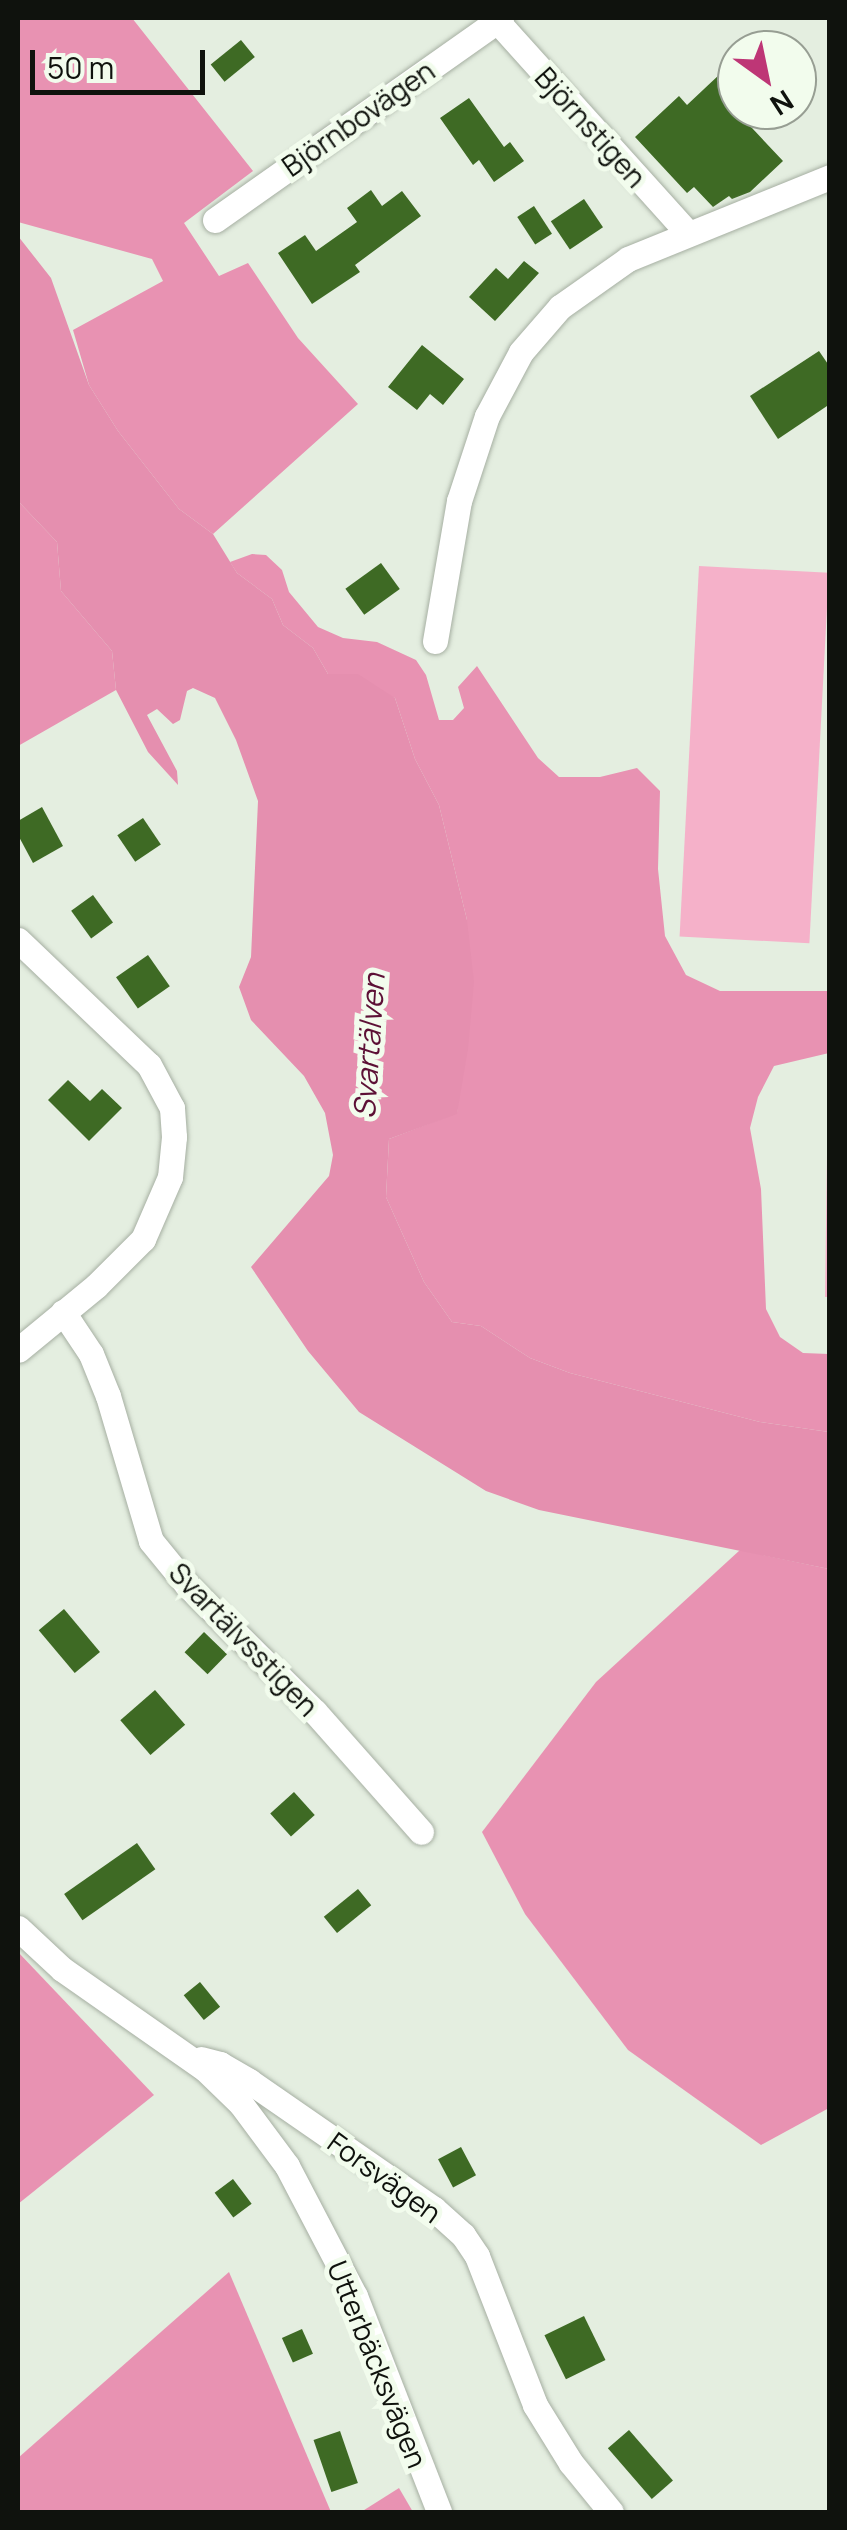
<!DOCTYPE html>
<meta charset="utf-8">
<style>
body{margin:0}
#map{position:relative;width:847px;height:2530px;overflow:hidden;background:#e4eee0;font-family:Manrope,sans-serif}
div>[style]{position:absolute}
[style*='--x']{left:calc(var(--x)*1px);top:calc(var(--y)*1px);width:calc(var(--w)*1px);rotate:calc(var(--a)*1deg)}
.green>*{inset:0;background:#f5b1c9;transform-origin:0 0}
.forest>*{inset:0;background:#e892b2}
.water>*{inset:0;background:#e58faf}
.building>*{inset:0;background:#3e6a24;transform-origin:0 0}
.roads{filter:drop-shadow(0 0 2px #a6afa2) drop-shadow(0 0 2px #a6afa2)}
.minor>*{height:25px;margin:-12.5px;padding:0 12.5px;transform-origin:12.5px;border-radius:12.5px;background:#fff}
span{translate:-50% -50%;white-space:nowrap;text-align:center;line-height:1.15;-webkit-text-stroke:10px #f2fced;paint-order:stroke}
.street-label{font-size:28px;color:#0f120d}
.water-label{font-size:30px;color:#5c1035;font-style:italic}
.frame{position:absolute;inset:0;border:20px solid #0f120d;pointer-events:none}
.north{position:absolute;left:717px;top:30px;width:100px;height:100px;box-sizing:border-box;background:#f2fced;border:2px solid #979e93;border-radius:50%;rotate:147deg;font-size:28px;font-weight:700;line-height:40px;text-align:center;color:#0f120d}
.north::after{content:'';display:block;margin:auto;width:35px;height:45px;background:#be3676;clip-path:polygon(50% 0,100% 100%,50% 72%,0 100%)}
.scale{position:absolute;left:30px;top:50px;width:175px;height:45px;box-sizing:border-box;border:5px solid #0f120d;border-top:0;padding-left:12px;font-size:30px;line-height:35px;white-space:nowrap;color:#0f120d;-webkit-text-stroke:8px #f2fced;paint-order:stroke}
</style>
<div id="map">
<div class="green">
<i style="left:699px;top:566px;width:130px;height:371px;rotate:3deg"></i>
<i style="clip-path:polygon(828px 1083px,830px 1083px,829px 1297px,825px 1297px)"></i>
</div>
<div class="forest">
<i style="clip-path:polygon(18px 18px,132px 18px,253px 171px,184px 223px,219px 276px,248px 263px,298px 338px,358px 404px,213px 534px,179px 509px,118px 431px,89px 385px,73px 330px,163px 281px,152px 259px,18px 222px)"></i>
<i style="clip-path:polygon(18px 501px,57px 542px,61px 591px,112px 651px,116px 690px,18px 746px)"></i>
<i style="clip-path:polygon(252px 554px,266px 555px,282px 570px,289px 592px,318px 627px,343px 638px,377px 642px,416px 660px,426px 675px,439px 720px,453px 720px,464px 708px,458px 687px,477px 666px,538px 758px,559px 777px,600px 777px,637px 768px,660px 791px,658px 869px,665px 936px,686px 975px,720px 991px,829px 991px,829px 1053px,774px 1066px,758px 1097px,750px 1128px,761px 1189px,766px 1309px,780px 1337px,803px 1353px,829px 1354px,829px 1432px,760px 1422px,570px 1373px,530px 1358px,481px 1326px,452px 1322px,424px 1282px,386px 1197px,389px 1139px,457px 1113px,467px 920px,439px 805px,415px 759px,395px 698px,328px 674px,313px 648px,283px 625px,272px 599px,237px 573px,230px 562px)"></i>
<i style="clip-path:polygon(740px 1550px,829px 1569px,829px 2108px,761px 2145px,628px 2050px,525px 1914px,482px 1832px,596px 1682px)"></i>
<i style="clip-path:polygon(18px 1952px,154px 2095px,18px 2204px)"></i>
<i style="clip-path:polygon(229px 2272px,331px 2512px,18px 2512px,18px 2458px)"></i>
<i style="clip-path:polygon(399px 2488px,413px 2512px,361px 2512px)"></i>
</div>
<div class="water">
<i style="clip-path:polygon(18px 236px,51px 278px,89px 385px,118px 431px,179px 509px,213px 534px,237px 573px,272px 599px,283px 625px,313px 648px,328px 674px,358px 674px,395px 698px,415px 759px,439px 805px,467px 920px,474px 982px,468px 1049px,457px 1114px,389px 1139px,386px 1197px,424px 1282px,452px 1322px,481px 1326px,530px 1358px,570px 1373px,760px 1422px,829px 1432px,829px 1569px,539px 1510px,486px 1491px,359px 1412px,308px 1351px,251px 1267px,329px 1176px,333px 1155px,325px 1113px,304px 1076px,251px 1020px,239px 987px,251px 957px,258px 801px,236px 740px,215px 698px,193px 688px,187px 691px,180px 720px,173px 724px,157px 709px,147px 715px,177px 771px,178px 785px,148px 752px,116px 690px,112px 651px,61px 591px,57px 542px,18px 501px)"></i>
</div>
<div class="building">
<i style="left:241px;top:40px;width:22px;height:39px;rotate:51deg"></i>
<i style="clip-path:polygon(737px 58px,737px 112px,783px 161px,750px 192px,732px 199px,729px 196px,713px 207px,694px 187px,687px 193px,635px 137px,679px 96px,687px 105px)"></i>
<i style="clip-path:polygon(469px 98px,504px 147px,510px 142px,524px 161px,494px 182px,479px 160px,473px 165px,440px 118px)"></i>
<i style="clip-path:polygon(371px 190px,382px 206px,402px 191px,421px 216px,355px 265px,360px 272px,312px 304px,278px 253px,305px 235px,316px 251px,357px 222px,347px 208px)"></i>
<i style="left:584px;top:199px;width:34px;height:40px;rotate:56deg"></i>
<i style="left:534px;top:206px;width:33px;height:20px;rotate:57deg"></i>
<i style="clip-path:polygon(524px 261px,539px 273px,495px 321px,469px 297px,496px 268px,508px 279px)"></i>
<i style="clip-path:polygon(422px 345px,464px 379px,443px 405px,430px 394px,417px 410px,388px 387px)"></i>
<i style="clip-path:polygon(819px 351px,830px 367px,830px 404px,778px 439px,750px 396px)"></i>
<i style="left:381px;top:563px;width:32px;height:44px;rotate:54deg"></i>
<i style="clip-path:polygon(42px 807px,63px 846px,33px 863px,18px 835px,18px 821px)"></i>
<i style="left:143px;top:818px;width:32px;height:31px;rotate:56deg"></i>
<i style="left:93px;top:895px;width:34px;height:27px;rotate:54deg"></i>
<i style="left:148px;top:955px;width:38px;height:39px;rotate:55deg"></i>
<i style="clip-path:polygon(68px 1080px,90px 1101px,102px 1089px,122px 1108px,89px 1141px,48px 1100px)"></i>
<i style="left:64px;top:1609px;width:56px;height:33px;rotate:50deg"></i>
<i style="left:204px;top:1632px;width:32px;height:28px;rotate:44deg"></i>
<i style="left:155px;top:1690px;width:46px;height:46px;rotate:49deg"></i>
<i style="left:294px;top:1792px;width:31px;height:32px;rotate:48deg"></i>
<i style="left:137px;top:1843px;width:32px;height:89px;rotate:55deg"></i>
<i style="left:358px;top:1889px;width:21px;height:44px;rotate:51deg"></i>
<i style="left:200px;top:1982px;width:32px;height:21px;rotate:51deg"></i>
<i style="left:461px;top:2147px;width:32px;height:26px;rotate:62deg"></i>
<i style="left:233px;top:2179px;width:31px;height:23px;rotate:53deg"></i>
<i style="left:584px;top:2316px;width:49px;height:44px;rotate:64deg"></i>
<i style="left:302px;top:2329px;width:27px;height:22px;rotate:66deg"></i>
<i style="left:629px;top:2430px;width:67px;height:28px;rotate:49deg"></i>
<i style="left:340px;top:2431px;width:55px;height:28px;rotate:71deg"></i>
</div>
<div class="roads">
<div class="minor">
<i style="--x:497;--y:21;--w:283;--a:48"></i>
<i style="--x:215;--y:220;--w:350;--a:-35.2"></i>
<i style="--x:435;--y:641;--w:142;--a:-80.3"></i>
<i style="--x:459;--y:501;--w:89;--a:-71.8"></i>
<i style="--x:487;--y:416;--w:72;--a:-62"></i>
<i style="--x:521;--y:352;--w:60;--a:-49.1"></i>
<i style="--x:560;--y:307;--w:83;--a:-35.2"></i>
<i style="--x:628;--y:259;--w:218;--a:-22.1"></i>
<i style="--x:18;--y:940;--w:181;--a:43.7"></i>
<i style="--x:149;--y:1065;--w:49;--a:61.9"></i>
<i style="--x:172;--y:1108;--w:29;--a:86"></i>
<i style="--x:174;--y:1137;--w:40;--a:95.7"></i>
<i style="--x:170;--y:1177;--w:68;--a:113.5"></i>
<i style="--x:143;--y:1239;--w:66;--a:135"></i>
<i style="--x:96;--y:1286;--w:101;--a:140.6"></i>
<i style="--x:63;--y:1312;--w:50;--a:56.3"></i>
<i style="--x:91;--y:1354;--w:45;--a:68"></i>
<i style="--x:108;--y:1396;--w:151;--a:73.5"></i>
<i style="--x:151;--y:1541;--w:57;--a:50.7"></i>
<i style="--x:187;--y:1585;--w:180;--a:44.8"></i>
<i style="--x:315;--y:1712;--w:160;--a:48.5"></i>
<i style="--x:18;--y:1928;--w:60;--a:43"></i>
<i style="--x:62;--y:1969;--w:174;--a:35"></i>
<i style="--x:205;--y:2069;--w:50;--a:44.2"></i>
<i style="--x:241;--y:2104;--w:77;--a:53.4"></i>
<i style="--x:287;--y:2166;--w:147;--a:62.4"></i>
<i style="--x:355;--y:2296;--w:232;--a:68.7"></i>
<i style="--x:201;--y:2059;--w:20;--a:15"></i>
<i style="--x:220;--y:2064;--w:34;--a:30"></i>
<i style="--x:249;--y:2081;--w:225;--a:34.7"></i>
<i style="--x:434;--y:2209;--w:39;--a:42"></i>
<i style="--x:463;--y:2235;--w:25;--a:56"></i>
<i style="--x:477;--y:2256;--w:160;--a:68.7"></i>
<i style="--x:535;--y:2405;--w:68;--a:58.2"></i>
<i style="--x:571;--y:2463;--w:63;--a:50.8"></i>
</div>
</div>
<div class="street-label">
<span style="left:358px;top:118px;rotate:-35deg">Björnbovägen</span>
<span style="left:591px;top:127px;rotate:48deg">Björnstigen</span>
<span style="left:244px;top:1639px;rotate:46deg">Svartälvsstigen</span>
<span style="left:385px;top:2177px;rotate:36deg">Forsvägen</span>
<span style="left:378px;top:2364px;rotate:68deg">Utterbäcksvägen</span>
</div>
<div class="water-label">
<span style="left:369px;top:1046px;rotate:-86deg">Svartälven</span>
</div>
<div class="frame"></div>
<div class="north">N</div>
<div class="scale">50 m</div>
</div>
